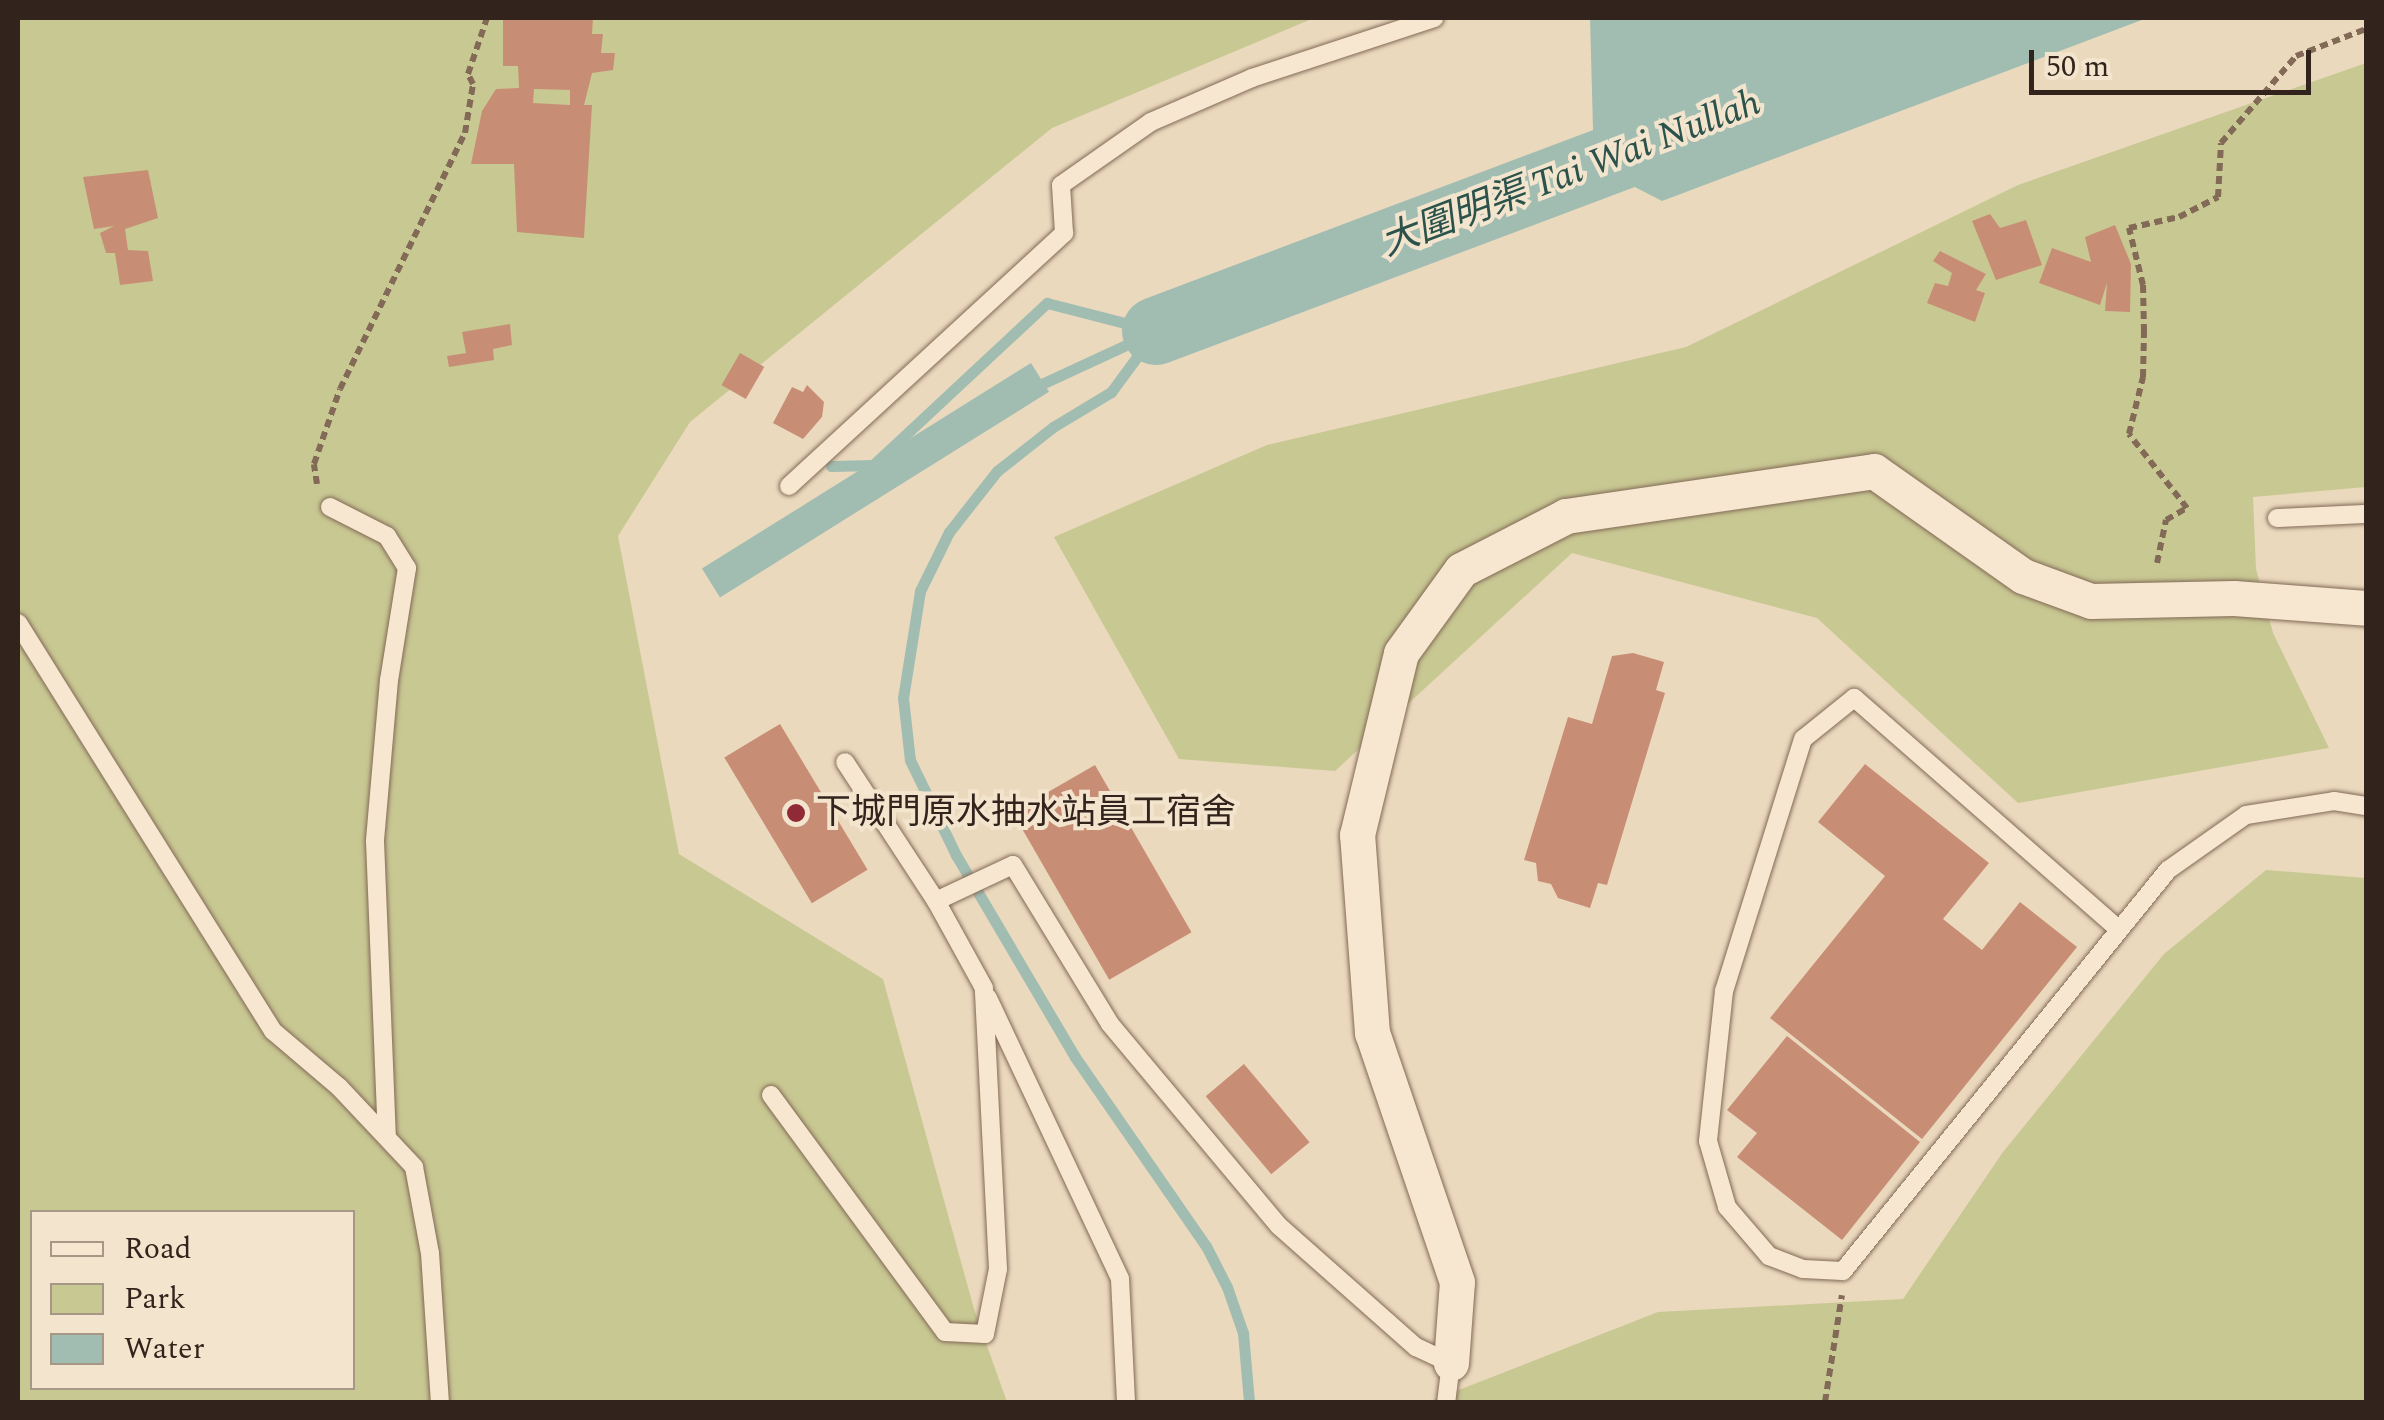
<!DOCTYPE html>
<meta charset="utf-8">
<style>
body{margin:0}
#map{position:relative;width:2384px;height:1420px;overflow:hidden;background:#ebd9be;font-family:Spectral,"Noto Sans TC",serif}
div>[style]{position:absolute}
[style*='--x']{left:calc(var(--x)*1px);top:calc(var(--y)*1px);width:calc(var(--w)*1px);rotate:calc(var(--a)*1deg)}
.green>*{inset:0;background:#c8c893}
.water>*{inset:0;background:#a1bdb2;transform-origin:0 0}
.stream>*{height:11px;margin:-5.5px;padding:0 5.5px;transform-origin:5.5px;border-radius:5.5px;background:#a1bdb2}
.river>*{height:68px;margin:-34px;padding:0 34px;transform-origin:34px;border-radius:34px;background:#a1bdb2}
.building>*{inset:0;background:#c88e75;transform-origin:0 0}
.path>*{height:6px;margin-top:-3px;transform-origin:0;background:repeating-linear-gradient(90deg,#836a57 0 8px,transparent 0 13px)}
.roads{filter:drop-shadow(0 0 2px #836a57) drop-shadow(0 0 2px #836a57)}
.lane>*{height:18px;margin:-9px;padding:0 9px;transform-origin:9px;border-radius:9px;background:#f7e7d0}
.street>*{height:35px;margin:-17.5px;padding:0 17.5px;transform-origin:17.5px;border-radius:17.5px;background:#f7e7d0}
.dots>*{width:28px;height:28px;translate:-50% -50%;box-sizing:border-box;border:5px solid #f3e4cd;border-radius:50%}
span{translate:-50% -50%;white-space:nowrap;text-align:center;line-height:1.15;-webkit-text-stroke:8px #f3e4cd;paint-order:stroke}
.poi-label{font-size:35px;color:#32241c}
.left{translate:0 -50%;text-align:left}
.water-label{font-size:38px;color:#2b524b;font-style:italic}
.frame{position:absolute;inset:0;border:20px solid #32241c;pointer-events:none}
.legend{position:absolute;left:30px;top:1210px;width:325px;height:180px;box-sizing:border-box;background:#f3e4cd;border:2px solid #a69786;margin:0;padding:12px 18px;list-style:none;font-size:30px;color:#32241c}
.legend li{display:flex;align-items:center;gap:20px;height:50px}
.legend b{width:50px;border:2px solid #a69786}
.scale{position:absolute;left:2029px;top:50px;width:282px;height:45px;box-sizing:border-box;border:5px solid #32241c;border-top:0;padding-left:12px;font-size:30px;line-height:35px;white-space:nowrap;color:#32241c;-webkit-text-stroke:8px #f3e4cd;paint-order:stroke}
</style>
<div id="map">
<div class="green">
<i style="clip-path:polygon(evenodd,18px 18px,1314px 18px,1052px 128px,690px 422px,618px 536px,679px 854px,883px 979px,974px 1309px,1007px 1402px,18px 1402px,18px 18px,32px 1212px,352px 1212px,352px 1388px,32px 1388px,32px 1212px)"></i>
<i style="clip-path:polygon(2366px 63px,2366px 487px,2253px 497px,2256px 569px,2273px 633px,2329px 748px,2018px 803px,1817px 618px,1572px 553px,1335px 771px,1179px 759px,1054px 537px,1267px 445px,1686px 347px,2018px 185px)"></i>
<i style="clip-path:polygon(2266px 870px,2366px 878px,2366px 1402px,1428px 1402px,1658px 1312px,1903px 1299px,2003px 1152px,2164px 954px)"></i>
</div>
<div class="water">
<i style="clip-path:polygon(1590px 18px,2147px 18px,1662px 201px,1594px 166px)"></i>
<i style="left:1031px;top:363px;width:34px;height:388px;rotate:58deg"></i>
</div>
<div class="stream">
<i style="--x:1156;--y:331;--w:76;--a:126.4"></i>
<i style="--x:1111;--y:392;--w:68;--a:148.9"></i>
<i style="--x:1053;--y:427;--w:71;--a:141.8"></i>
<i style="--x:997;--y:471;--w:78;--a:128.2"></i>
<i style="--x:949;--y:532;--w:66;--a:116.2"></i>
<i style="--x:920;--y:591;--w:108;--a:99"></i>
<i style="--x:903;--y:698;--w:62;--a:83.6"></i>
<i style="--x:910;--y:760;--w:106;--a:64.2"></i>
<i style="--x:956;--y:855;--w:234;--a:59.5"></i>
<i style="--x:1075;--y:1057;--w:230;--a:55.3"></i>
<i style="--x:1206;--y:1246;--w:46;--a:62.9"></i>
<i style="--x:1227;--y:1287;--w:49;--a:70.8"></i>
<i style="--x:1243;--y:1333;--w:69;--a:85"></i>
<i style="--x:1033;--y:388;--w:131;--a:-24.8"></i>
<i style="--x:831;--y:466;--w:42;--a:-1.4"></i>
<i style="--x:873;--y:465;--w:238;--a:-43"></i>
<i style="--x:1047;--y:303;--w:113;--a:14.4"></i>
</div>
<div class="river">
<i style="--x:1156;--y:331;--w:559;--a:-20.64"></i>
</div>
<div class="building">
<i style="clip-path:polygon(evenodd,503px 18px,593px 18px,592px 34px,603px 34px,601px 53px,615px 53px,613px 70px,592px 73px,584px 105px,592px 105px,584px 238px,517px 232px,514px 164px,471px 164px,482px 111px,496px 89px,519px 88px,518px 66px,503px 66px,503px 18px,534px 89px,570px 90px,570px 105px,533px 103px,534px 89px)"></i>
<i style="clip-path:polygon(148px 170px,158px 218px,125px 229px,128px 250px,148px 251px,153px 281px,120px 285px,115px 253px,106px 253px,100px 233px,114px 226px,94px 229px,83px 177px)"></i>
<i style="clip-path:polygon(1990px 214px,2000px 228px,2026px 220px,2042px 265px,1996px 280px,1972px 221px)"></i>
<i style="clip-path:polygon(2115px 225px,2131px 264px,2130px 312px,2105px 311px,2107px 283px,2100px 305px,2039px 283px,2052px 248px,2091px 262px,2085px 237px)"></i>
<i style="clip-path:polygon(1940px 251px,1986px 274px,1976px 290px,1985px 293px,1975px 322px,1927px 303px,1935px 283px,1948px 286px,1952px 273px,1933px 261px)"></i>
<i style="clip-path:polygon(510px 324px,512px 345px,493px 349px,494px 360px,449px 367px,447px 356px,466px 353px,462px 332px)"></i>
<i style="left:740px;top:353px;width:28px;height:37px;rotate:30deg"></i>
<i style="clip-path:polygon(807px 385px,824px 402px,822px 417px,803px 439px,773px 423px,792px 387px,803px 392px)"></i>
<i style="clip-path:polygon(1633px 653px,1664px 662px,1656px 690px,1665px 693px,1607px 885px,1598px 883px,1590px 908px,1558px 898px,1551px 884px,1538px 881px,1536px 863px,1524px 860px,1568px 717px,1592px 724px,1612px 656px)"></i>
<i style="left:780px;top:724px;width:170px;height:65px;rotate:59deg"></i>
<i style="clip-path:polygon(1865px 764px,1989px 863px,1943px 919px,1982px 950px,2020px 902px,2077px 947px,1922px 1139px,1770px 1018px,1885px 876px,1818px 822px)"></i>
<i style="left:1095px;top:765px;width:193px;height:95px;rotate:60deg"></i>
<i style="clip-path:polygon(1787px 1036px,1920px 1142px,1842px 1240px,1737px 1157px,1757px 1133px,1727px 1110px)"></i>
<i style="left:1244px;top:1064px;width:102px;height:50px;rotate:50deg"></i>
</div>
<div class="path">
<i style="--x:317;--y:484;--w:20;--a:-99"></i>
<i style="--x:314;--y:464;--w:79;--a:-70.9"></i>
<i style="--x:340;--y:389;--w:285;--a:-64"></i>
<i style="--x:465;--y:133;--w:50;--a:-80.7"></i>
<i style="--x:473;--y:84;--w:11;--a:-117"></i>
<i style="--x:468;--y:74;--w:59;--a:-71.3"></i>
<i style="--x:2157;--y:563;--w:44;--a:-78.2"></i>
<i style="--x:2166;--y:520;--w:24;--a:-30"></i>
<i style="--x:2187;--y:508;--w:94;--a:-128.1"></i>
<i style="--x:2129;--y:434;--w:59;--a:-76.2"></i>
<i style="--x:2143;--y:377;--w:45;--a:-88.7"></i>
<i style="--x:2144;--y:332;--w:47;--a:-91.2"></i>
<i style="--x:2143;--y:285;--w:59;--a:-103.8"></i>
<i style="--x:2129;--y:228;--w:51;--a:-12.4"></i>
<i style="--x:2179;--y:217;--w:44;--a:-27.1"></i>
<i style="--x:2218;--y:197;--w:54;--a:-86.8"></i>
<i style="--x:2221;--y:143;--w:115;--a:-49.2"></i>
<i style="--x:2296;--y:56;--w:75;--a:-21.1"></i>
<i style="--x:1825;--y:1402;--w:108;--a:-81"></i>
</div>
<div class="roads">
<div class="lane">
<i style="--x:789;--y:486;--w:374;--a:-42.6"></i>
<i style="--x:1064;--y:233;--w:48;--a:-93.6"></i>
<i style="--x:1061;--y:185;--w:110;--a:-35"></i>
<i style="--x:1151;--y:122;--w:110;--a:-23.5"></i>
<i style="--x:1252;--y:78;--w:192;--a:-18.2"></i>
<i style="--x:330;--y:507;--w:64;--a:27"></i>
<i style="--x:387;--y:536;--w:38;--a:58"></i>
<i style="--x:407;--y:568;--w:113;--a:99.1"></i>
<i style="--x:389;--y:680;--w:162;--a:95"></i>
<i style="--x:375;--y:841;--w:295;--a:87.7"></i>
<i style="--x:2277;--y:518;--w:89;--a:-2.6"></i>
<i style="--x:18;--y:623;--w:481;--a:58"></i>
<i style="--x:273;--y:1031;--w:87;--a:40.3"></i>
<i style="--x:339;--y:1087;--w:110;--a:46.8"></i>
<i style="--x:414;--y:1167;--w:87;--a:79.5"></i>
<i style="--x:430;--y:1253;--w:149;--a:86.2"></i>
<i style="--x:936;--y:901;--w:85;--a:-25.1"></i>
<i style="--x:1013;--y:865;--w:186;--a:58.6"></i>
<i style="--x:1110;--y:1024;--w:263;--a:50.1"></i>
<i style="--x:1279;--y:1226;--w:183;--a:41.5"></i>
<i style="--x:1416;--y:1347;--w:38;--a:25"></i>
<i style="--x:1451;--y:1363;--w:39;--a:97"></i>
<i style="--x:2116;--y:927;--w:348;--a:-138.8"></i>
<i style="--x:1854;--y:698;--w:65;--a:141.2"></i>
<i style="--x:1803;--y:739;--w:264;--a:107.4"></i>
<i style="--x:1724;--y:991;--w:151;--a:96.1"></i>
<i style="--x:1708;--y:1141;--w:69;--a:73.9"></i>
<i style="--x:1727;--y:1207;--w:65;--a:49.4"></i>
<i style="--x:1769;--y:1256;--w:36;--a:21"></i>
<i style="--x:1803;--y:1269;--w:40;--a:2.9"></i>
<i style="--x:1843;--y:1271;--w:516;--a:-50.98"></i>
<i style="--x:2168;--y:870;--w:95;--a:-35.2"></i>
<i style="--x:2246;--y:815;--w:89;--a:-9"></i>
<i style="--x:2334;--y:801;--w:32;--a:9"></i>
<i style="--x:988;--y:998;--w:310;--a:64.8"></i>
<i style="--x:1120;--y:1279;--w:123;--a:87.2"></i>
<i style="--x:771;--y:1095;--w:294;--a:53.7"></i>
<i style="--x:945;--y:1332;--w:40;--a:2.9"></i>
<i style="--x:985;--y:1334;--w:66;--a:-78.7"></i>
<i style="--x:998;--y:1269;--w:281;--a:-92.9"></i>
<i style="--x:984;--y:988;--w:99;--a:-118.9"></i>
<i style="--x:936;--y:901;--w:166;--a:-123.2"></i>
</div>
<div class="street">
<i style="--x:1451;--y:1363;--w:81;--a:-85.8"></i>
<i style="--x:1457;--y:1282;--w:263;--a:-108.8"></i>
<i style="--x:1372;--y:1033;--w:199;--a:-94.3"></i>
<i style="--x:1357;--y:835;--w:187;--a:-76.4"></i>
<i style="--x:1401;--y:653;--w:102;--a:-54.1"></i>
<i style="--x:1461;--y:570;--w:118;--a:-27.2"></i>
<i style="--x:1566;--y:516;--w:311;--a:-8.3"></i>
<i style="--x:1874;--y:471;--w:182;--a:35.2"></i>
<i style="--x:2023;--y:576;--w:72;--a:20.2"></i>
<i style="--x:2091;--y:601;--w:143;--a:-1.2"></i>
<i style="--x:2234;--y:598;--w:132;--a:4.3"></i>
</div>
</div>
<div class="dots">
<i style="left:796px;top:813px;background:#8f2a36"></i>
</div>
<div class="poi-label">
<span class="left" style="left:816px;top:813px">下城門原水抽水站員工宿舍</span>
</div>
<div class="water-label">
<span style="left:1571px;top:174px;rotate:-21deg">大圍明渠 Tai Wai Nullah</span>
</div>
<div class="frame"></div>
<ul class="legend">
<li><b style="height:12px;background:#f7e7d0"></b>Road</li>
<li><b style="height:28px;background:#c8c893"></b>Park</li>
<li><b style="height:28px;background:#a1bdb2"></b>Water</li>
</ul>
<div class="scale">50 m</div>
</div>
